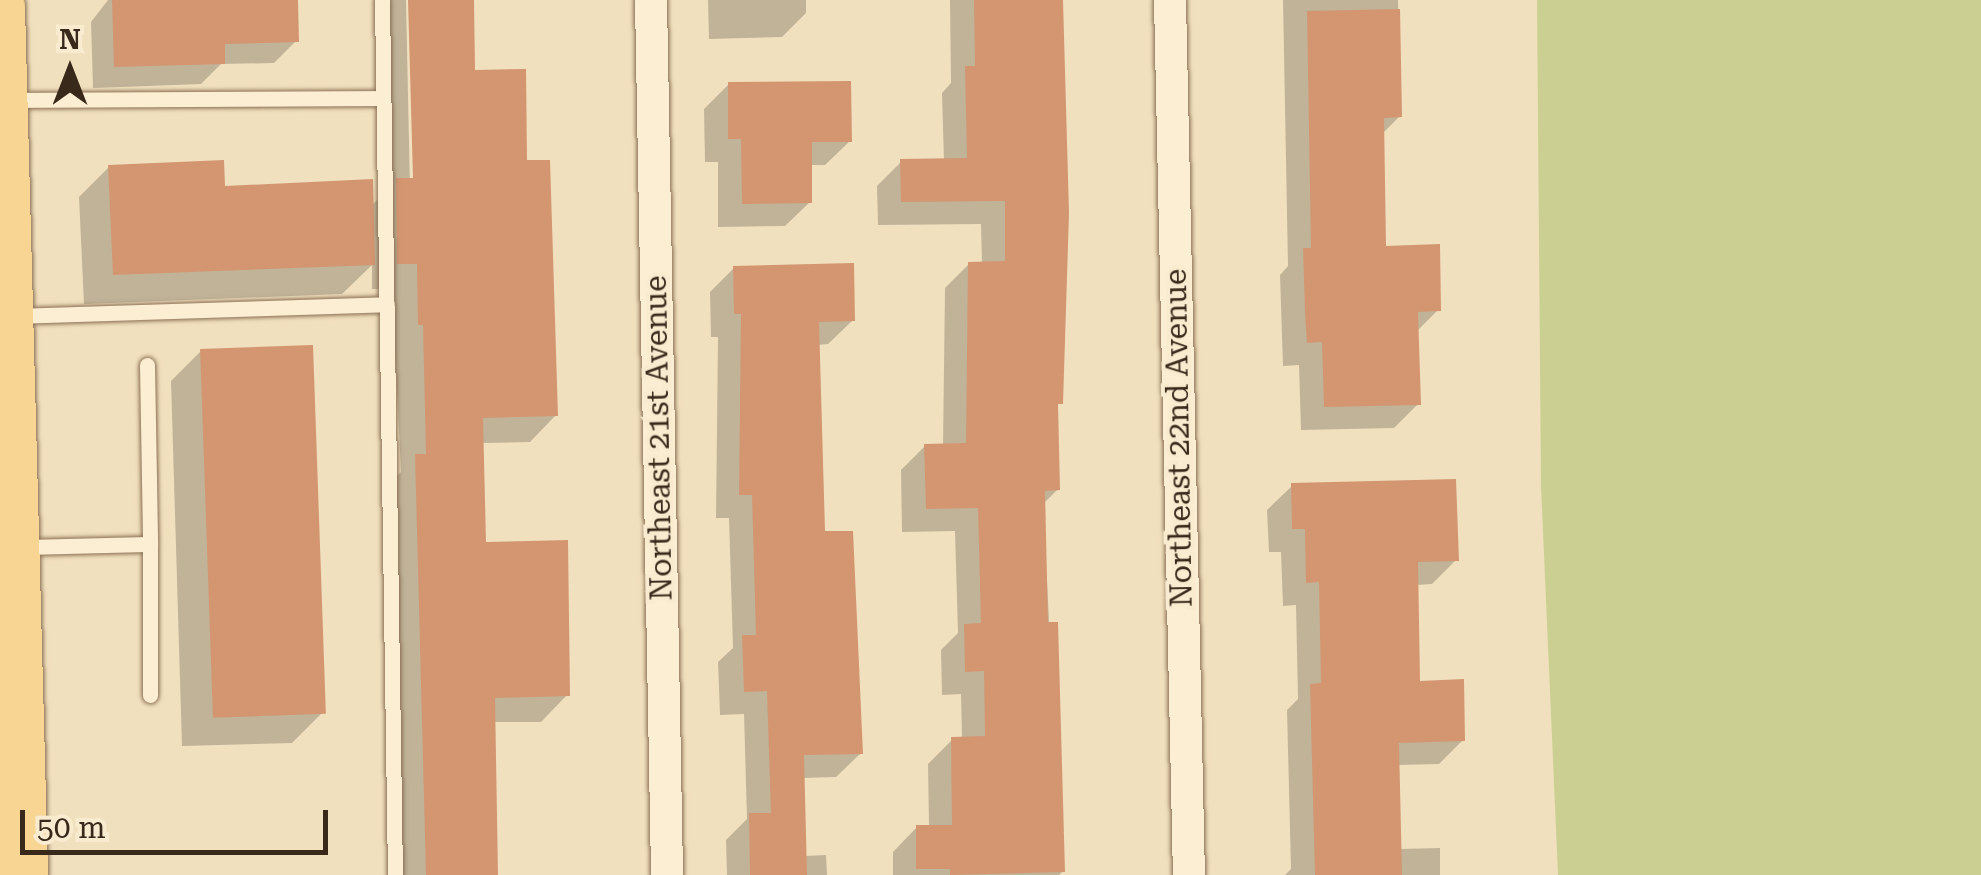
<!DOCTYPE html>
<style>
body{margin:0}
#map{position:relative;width:1981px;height:875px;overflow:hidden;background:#f1e0be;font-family:"Roboto Serif",serif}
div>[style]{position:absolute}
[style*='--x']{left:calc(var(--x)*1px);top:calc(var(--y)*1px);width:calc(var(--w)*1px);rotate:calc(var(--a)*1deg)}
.green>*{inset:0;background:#cbd092}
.shadow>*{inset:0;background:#0003}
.building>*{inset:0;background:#d39671;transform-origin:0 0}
.roads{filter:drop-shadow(0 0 2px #8b7055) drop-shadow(0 0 2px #8b7055)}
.service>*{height:15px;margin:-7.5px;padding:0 7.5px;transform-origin:7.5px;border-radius:7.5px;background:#fceed2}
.minor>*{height:32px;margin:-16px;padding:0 16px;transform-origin:16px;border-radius:16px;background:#fceed2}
.primary>*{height:50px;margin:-25px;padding:0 25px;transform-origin:25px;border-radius:25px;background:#f8d592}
span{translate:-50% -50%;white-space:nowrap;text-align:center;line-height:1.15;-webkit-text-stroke:8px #f8ebcf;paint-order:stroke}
.street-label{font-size:30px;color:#39291b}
.north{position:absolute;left:20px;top:20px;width:100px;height:100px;-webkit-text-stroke:8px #f8ebcf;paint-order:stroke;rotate:0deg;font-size:28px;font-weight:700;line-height:40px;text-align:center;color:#39291b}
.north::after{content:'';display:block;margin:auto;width:35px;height:45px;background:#39291b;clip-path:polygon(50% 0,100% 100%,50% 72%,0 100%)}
.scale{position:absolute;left:20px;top:810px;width:308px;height:45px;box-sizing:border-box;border:5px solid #39291b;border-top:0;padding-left:12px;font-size:30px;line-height:35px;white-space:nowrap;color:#39291b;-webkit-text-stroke:8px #f8ebcf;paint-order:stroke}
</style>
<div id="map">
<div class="green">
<i style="clip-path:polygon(1537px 0,1981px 0,1981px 875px,1558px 875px,1541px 486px)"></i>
</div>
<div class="shadow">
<i style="clip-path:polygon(108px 0,295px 0,296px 41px,274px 63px,221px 64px,201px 84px,93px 88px,91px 22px)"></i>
<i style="clip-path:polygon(383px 0,406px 0,410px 190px,416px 190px,411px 0,471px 0,472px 72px,525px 163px,556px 415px,530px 442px,481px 443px,484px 545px,567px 695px,541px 722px,493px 722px,496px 875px,399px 875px,390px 482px,401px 472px,392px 289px,372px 289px,372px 265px,342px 294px,84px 304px,79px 197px,109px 167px,223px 188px,371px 206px,387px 190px)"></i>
<i style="clip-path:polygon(708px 0,806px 0,806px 13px,782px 37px,709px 39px)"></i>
<i style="clip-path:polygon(950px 0,1061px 0,1057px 490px,1043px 504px,1062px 872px,1059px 875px,893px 875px,893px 852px,917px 827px,929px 827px,928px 764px,952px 740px,962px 739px,961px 694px,942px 695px,941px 650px,958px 633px,955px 531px,902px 532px,901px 470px,925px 446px,943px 446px,945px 288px,969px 264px,982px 264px,981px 224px,878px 225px,877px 186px,901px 162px,944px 161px,942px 93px,951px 83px)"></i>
<i style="clip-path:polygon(1283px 0,1398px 0,1400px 116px,1382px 134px,1384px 248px,1438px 310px,1416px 332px,1418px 404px,1394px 428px,1301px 430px,1299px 365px,1283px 366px,1280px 275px,1288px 266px)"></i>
<i style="clip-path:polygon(729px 84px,850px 141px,825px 165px,810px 165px,810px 202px,785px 226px,718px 227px,718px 162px,705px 162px,704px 109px)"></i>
<i style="clip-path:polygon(734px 268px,853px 320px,828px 344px,817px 345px,823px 533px,861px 753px,836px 777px,802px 778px,804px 856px,826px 855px,827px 875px,727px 875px,726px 840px,747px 819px,744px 714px,720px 715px,718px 662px,733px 648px,729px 518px,716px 518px,718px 337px,711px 337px,710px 292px)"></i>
<i style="clip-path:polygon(201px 351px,322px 713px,292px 743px,182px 746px,171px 381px)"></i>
<i style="clip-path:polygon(1292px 486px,1456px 560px,1432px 584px,1416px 585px,1418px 683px,1463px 740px,1439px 764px,1397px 765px,1399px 849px,1440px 848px,1440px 875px,1285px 875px,1291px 869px,1287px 710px,1298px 699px,1296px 605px,1283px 606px,1281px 552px,1269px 552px,1267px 510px)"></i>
</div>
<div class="building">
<i style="clip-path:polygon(112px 0,298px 0,299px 42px,225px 44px,225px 64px,114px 67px)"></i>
<i style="clip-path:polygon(408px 0,474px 0,475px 70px,526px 69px,527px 160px,550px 160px,558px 416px,483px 418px,486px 542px,568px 540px,570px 696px,495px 698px,498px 875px,426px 875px,415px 454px,426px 454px,423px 325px,418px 325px,417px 264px,397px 264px,396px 178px,413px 178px)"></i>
<i style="clip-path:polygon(974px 0,1063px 0,1069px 213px,1063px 404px,1058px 404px,1060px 490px,1045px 491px,1048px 622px,1058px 622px,1065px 872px,950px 875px,950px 869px,916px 869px,916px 825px,952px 825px,951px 737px,985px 736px,984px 671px,965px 672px,964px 624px,981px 623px,978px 508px,926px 509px,924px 444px,966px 443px,968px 262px,1005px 261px,1005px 201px,901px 202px,900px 159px,967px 158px,965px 66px,975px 66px)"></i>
<i style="clip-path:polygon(1400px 9px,1402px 117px,1384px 118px,1386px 246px,1440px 244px,1441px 311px,1418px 312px,1421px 405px,1324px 407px,1322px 342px,1307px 343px,1305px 311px,1303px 248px,1311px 248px,1307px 11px)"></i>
<i style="clip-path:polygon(851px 81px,852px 142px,812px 142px,812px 203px,742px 204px,741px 139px,728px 139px,728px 82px)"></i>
<i style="clip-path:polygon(224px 160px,225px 186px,373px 179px,375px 265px,113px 275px,108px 165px)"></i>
<i style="clip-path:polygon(854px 263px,855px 321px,819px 322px,825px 531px,853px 531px,863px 754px,804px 755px,807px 875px,750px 875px,749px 813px,771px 813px,767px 691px,744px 692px,742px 635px,756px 635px,752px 495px,739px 495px,741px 314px,734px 314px,733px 266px)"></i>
<i style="left:313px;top:345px;width:369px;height:113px;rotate:88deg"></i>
<i style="clip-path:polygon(1456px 479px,1459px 561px,1418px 562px,1420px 681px,1464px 679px,1465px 741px,1399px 743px,1402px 875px,1315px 875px,1310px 684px,1321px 683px,1319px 582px,1306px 583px,1305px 529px,1292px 529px,1291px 483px)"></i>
</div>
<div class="roads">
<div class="service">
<i style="--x:382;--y:0;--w:875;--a:89.15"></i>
<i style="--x:7;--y:100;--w:376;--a:-0.3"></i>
<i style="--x:13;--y:316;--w:374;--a:-1.8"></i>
<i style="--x:147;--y:365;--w:179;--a:89"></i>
<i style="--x:23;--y:547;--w:127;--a:-1.4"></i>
<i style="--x:150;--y:544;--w:151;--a:90"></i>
</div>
<div class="minor">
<i style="--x:651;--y:0;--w:875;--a:88.95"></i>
<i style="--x:1170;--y:0;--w:875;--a:88.76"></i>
</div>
<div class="primary">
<i style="--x:0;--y:7;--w:868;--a:88.48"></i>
</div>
</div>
<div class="street-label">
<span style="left:659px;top:438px;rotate:-91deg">Northeast 21st Avenue</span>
<span style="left:1179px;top:438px;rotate:-91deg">Northeast 22nd Avenue</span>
</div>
<div class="north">N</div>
<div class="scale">50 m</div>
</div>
